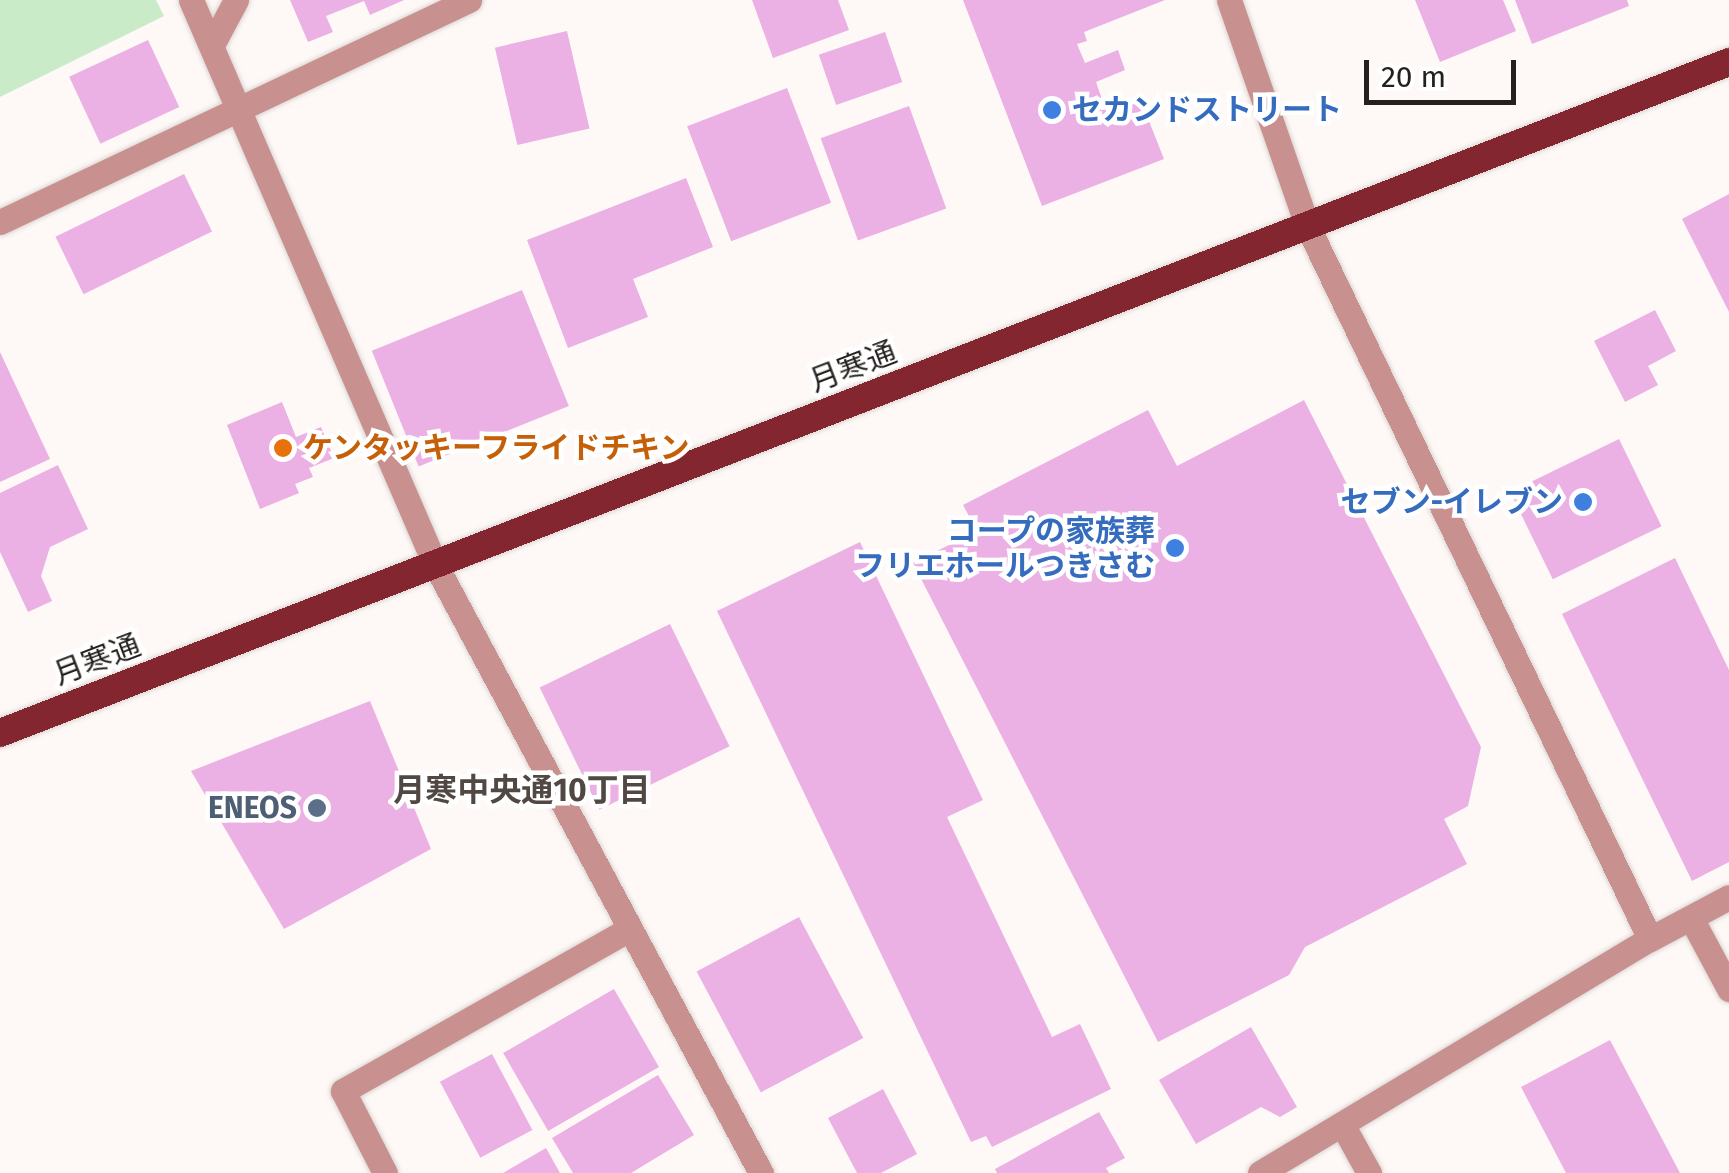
<!DOCTYPE html>
<meta charset="utf-8">
<style>
body{margin:0}
#map{position:relative;width:1729px;height:1173px;overflow:hidden;background:#fef9f6;font-family:"Fira Sans","Noto Sans JP",sans-serif}
div>[style]{position:absolute}
[style*='--x']{left:calc(var(--x)*1px);top:calc(var(--y)*1px);width:calc(var(--w)*1px);rotate:calc(var(--a)*1deg)}
.green>*{inset:0;background:#caebc7}
.building>*{inset:0;background:#ebb0e4;transform-origin:0 0}
.roads{filter:drop-shadow(0 0 2px #dbd6d3) drop-shadow(0 0 2px #dbd6d3)}
.minor>*{height:25px;margin:-12.5px;padding:0 12.5px;transform-origin:12.5px;border-radius:12.5px;background:#c99090}
.trunk>*{height:28px;margin:-14px;padding:0 14px;transform-origin:14px;border-radius:14px;background:#84262f}
.dots>*{width:28px;height:28px;translate:-50% -50%;box-sizing:border-box;border:5px solid #fff;border-radius:50%}
span{translate:-50% -50%;white-space:nowrap;text-align:center;line-height:1.15;-webkit-text-stroke:9px #fff;paint-order:stroke}
.shop-label{font-size:30px;color:#366cbe;font-weight:700}
.left{translate:0 -50%;text-align:left}
.right{translate:-100% -50%;text-align:right}
.street-label{font-size:30px;color:#24201e}
.food-label{font-size:30px;color:#c56008;font-weight:700}
.service-label{font-size:30px;color:#4e5e75;font-weight:700}
.neighbourhood-label{font-size:32px;color:#514843;font-weight:700}
.scale{position:absolute;left:1364px;top:60px;width:152px;height:45px;box-sizing:border-box;border:5px solid #24201e;border-top:0;padding-left:12px;font-size:30px;line-height:35px;white-space:nowrap;color:#24201e;-webkit-text-stroke:8px #fff;paint-order:stroke}
</style>
<div id="map">
<div class="green">
<i style="clip-path:polygon(0 0,156px 0,164px 16px,0 97px)"></i>
</div>
<div class="building">
<i style="clip-path:polygon(290px 0,404px 0,370px 15px,364px 1px,326px 16px,333px 32px,308px 42px)"></i>
<i style="clip-path:polygon(752px 0,838px 0,849px 30px,773px 58px)"></i>
<i style="clip-path:polygon(963px 0,1165px 0,1084px 32px,1087px 41px,1077px 44px,1085px 63px,1118px 50px,1125px 70px,1096px 82px,1107px 114px,1141px 101px,1164px 159px,1042px 206px)"></i>
<i style="clip-path:polygon(1415px 0,1503px 0,1516px 31px,1440px 62px)"></i>
<i style="clip-path:polygon(1515px 0,1627px 0,1629px 6px,1532px 44px)"></i>
<i style="left:567px;top:31px;width:100px;height:74px;rotate:77deg"></i>
<i style="left:885px;top:32px;width:53px;height:70px;rotate:71deg"></i>
<i style="left:148px;top:40px;width:74px;height:87px;rotate:65deg"></i>
<i style="left:787px;top:88px;width:123px;height:107px;rotate:69deg"></i>
<i style="left:909px;top:106px;width:109px;height:94px;rotate:70deg"></i>
<i style="left:184px;top:174px;width:64px;height:143px;rotate:64deg"></i>
<i style="clip-path:polygon(686px 178px,713px 247px,633px 279px,648px 317px,568px 348px,527px 240px)"></i>
<i style="clip-path:polygon(1729px 194px,1729px 312px,1682px 219px)"></i>
<i style="left:522px;top:290px;width:125px;height:162px;rotate:68deg"></i>
<i style="clip-path:polygon(1655px 310px,1676px 351px,1648px 366px,1658px 385px,1625px 402px,1594px 341px)"></i>
<i style="clip-path:polygon(0 352px,50px 459px,0 482px)"></i>
<i style="clip-path:polygon(1304px 400px,1481px 747px,1468px 806px,1444px 819px,1467px 864px,1305px 947px,1289px 975px,1158px 1042px,913px 563px,977px 531px,963px 505px,1148px 410px,1177px 466px)"></i>
<i style="clip-path:polygon(282px 402px,296px 437px,321px 427px,334px 458px,309px 468px,313px 477px,295px 484px,299px 493px,260px 509px,227px 425px)"></i>
<i style="left:1619px;top:439px;width:97px;height:121px;rotate:64deg"></i>
<i style="clip-path:polygon(58px 465px,88px 529px,50px 547px,41px 576px,52px 601px,28px 612px,0 552px,0 493px)"></i>
<i style="clip-path:polygon(860px 542px,983px 800px,947px 817px,1052px 1037px,1080px 1024px,1111px 1089px,992px 1147px,986px 1136px,971px 1142px,717px 611px)"></i>
<i style="clip-path:polygon(1675px 558px,1729px 670px,1729px 862px,1692px 881px,1562px 614px)"></i>
<i style="left:670px;top:624px;width:136px;height:145px;rotate:64deg"></i>
<i style="clip-path:polygon(370px 701px,431px 849px,284px 929px,191px 771px)"></i>
<i style="left:799px;top:917px;width:137px;height:116px;rotate:62deg"></i>
<i style="left:614px;top:989px;width:90px;height:128px;rotate:60deg"></i>
<i style="clip-path:polygon(1251px 1027px,1297px 1107px,1280px 1117px,1261px 1107px,1196px 1144px,1159px 1080px)"></i>
<i style="clip-path:polygon(1610px 1040px,1680px 1173px,1566px 1173px,1521px 1087px)"></i>
<i style="left:492px;top:1054px;width:86px;height:59px;rotate:62deg"></i>
<i style="clip-path:polygon(658px 1075px,694px 1135px,631px 1173px,573px 1173px,552px 1138px)"></i>
<i style="clip-path:polygon(883px 1089px,917px 1154px,881px 1173px,857px 1173px,828px 1118px)"></i>
<i style="clip-path:polygon(1099px 1112px,1125px 1158px,1106px 1168px,1109px 1173px,997px 1173px,995px 1169px)"></i>
<i style="clip-path:polygon(546px 1148px,560px 1173px,503px 1173px)"></i>
</div>
<div class="roads">
<div class="minor">
<i style="--x:191;--y:0;--w:615;--a:66.61"></i>
<i style="--x:435;--y:564;--w:691;--a:61.84"></i>
<i style="--x:1229;--y:0;--w:238;--a:70.9"></i>
<i style="--x:1307;--y:225;--w:792;--a:64.34"></i>
<i style="--x:213;--y:43;--w:49;--a:-61.9"></i>
<i style="--x:0;--y:222;--w:519;--a:-25.33"></i>
<i style="--x:1691;--y:918;--w:81;--a:61.8"></i>
<i style="--x:1342;--y:1124;--w:56;--a:61.1"></i>
<i style="--x:385;--y:1173;--w:92;--a:-117.1"></i>
<i style="--x:343;--y:1091;--w:327;--a:-29.5"></i>
<i style="--x:1260;--y:1173;--w:455;--a:-31"></i>
<i style="--x:1650;--y:939;--w:89;--a:-28"></i>
</div>
<div class="trunk">
<i style="--x:0;--y:733;--w:1855;--a:-21.21"></i>
</div>
</div>
<div class="dots">
<i style="left:1052px;top:110px;background:#3f7fe0"></i>
<i style="left:283px;top:448px;background:#e8710a"></i>
<i style="left:1583px;top:502px;background:#3f7fe0"></i>
<i style="left:1175px;top:548px;background:#3f7fe0"></i>
<i style="left:317px;top:808px;background:#5c6f8a"></i>
</div>
<div class="shop-label">
<span class="left" style="left:1072px;top:110px">セカンドストリート</span>
<span class="right" style="left:1563px;top:502px">セブン-イレブン</span>
<span class="right" style="left:1155px;top:548px">コープの家族葬<br>フリエホールつきさむ</span>
</div>
<div class="street-label">
<span style="left:853px;top:367px;rotate:-21deg">月寒通</span>
<span style="left:97px;top:660px;rotate:-21deg">月寒通</span>
</div>
<div class="food-label">
<span class="left" style="left:303px;top:448px">ケンタッキーフライドチキン</span>
</div>
<div class="service-label">
<span class="right" style="left:297px;top:808px">ENEOS</span>
</div>
<div class="neighbourhood-label">
<span style="left:522px;top:790px">月寒中央通10丁目</span>
</div>
<div class="scale">20 m</div>
</div>
